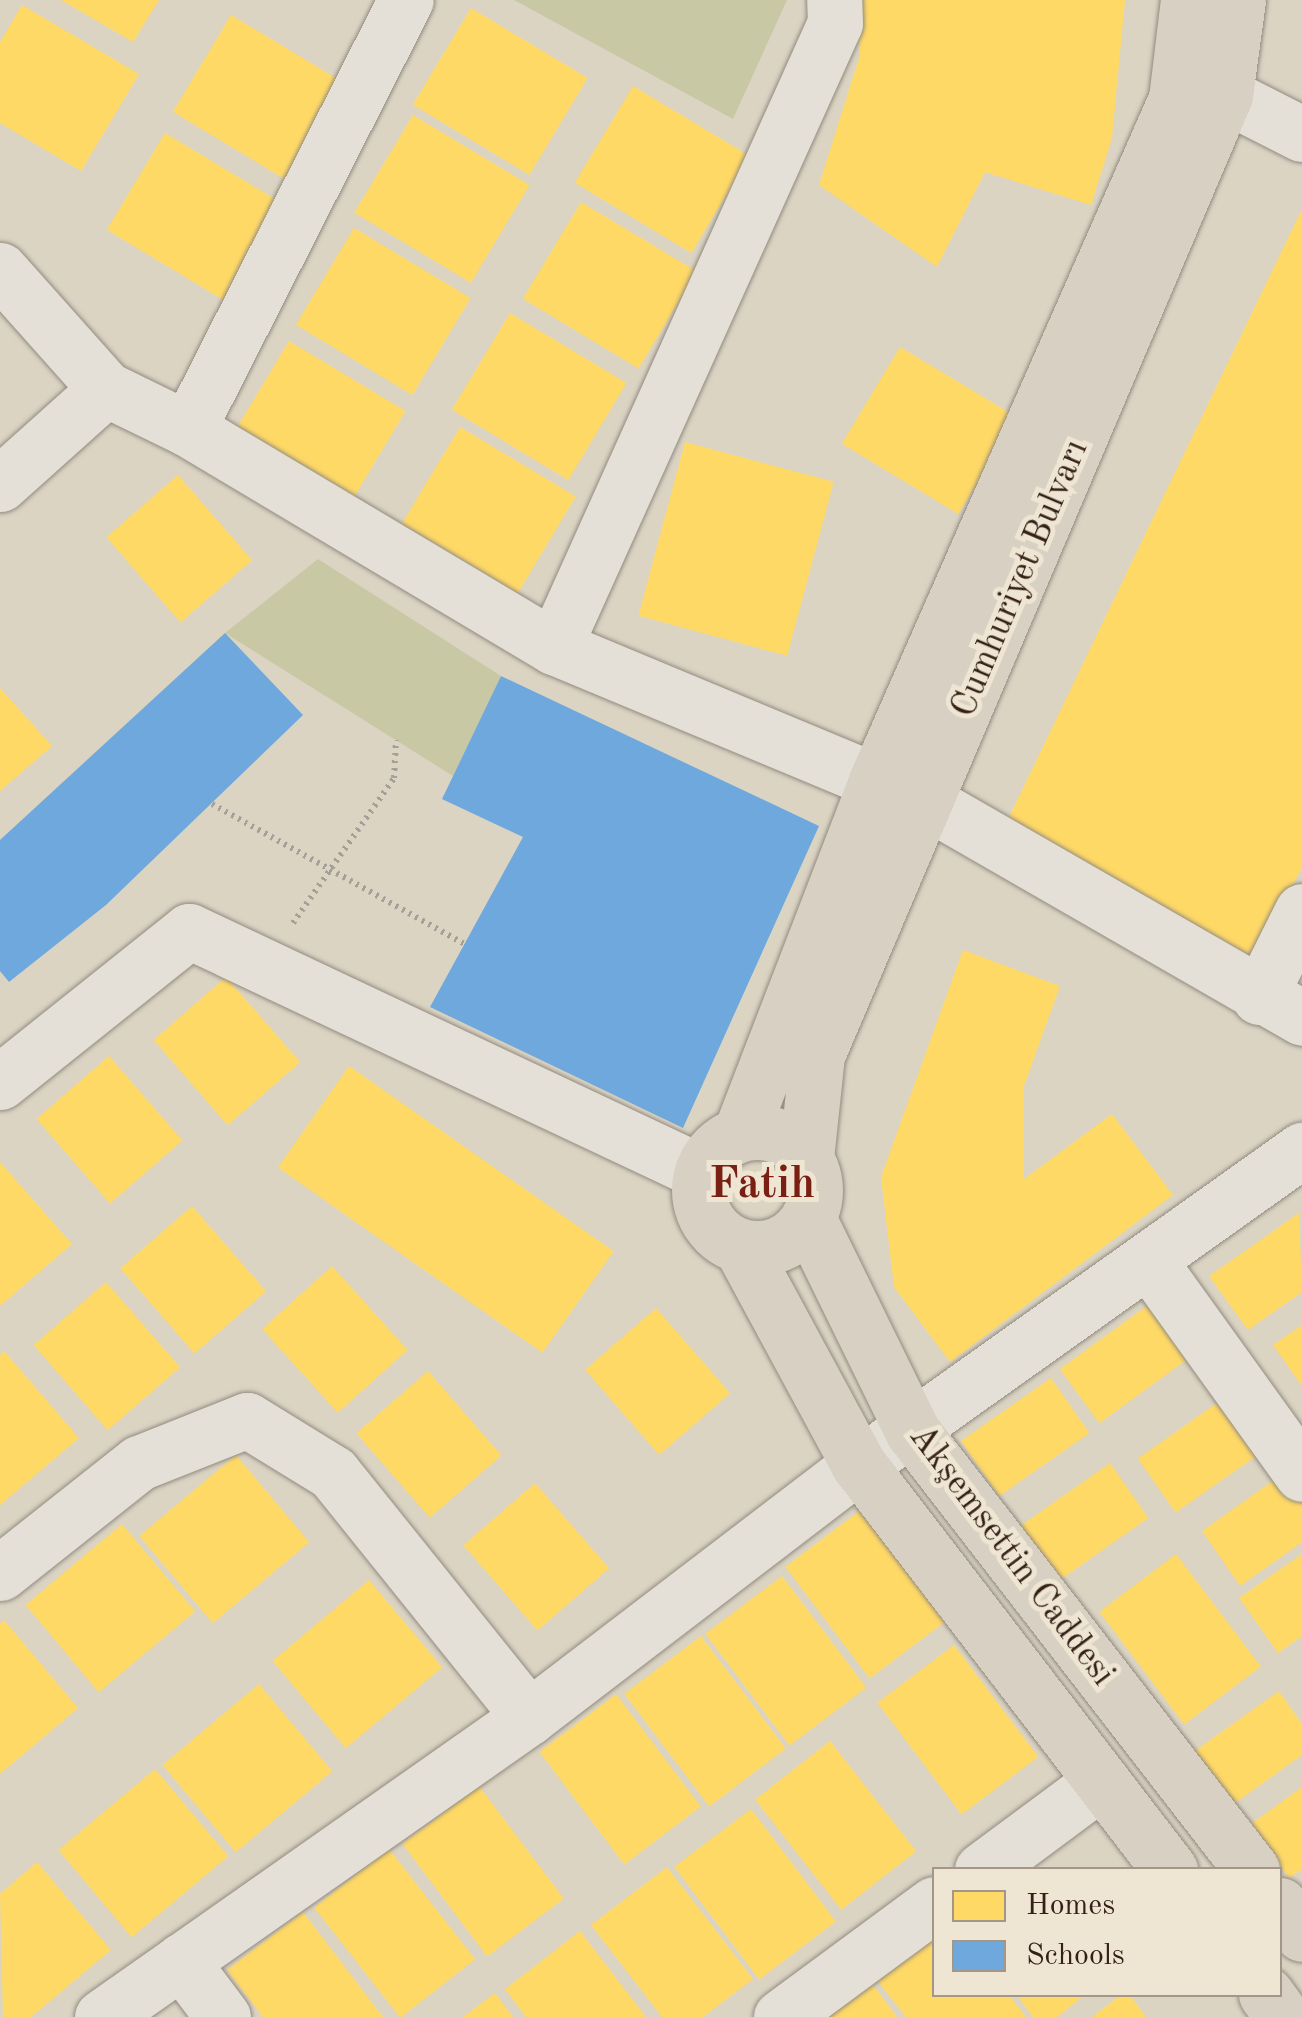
<!DOCTYPE html>
<meta charset="utf-8">
<style>
body{margin:0}
#map{position:relative;width:1302px;height:2017px;overflow:hidden;background:#dbd4c3;font-family:"Old Standard TT",serif}
div>[style]{position:absolute}
[style*='--x']{left:calc(var(--x)*1px);top:calc(var(--y)*1px);width:calc(var(--w)*1px);rotate:calc(var(--a)*1deg)}
.green>*{inset:0;background:#c8c8a5}
.homes>*{inset:0;background:#ffd966;transform-origin:0 0}
.schools>*{inset:0;background:#6fa8dc}
.path>*{height:6px;margin-top:-3px;transform-origin:0;background:repeating-linear-gradient(90deg,#a59f98 0 2.5px,transparent 0 7.5px)}
.roads{filter:drop-shadow(0 0 2px #928b80) drop-shadow(0 0 2px #928b80)}
.minor>*{height:55px;margin:-27.5px;padding:0 27.5px;transform-origin:27.5px;border-radius:27.5px;background:#e4e0d7}
.major>*{height:55px;margin:-27.5px;padding:0 27.5px;transform-origin:27.5px;border-radius:27.5px;background:#d7d0c3}
.major>.ring{margin:-27.5px;padding:0;box-sizing:content-box;background:none;border:55px solid #d7d0c3;border-radius:50%}
span{translate:-50% -50%;white-space:nowrap;text-align:center;line-height:1.15;-webkit-text-stroke:10px #eee6d2;paint-order:stroke}
.street-label{font-size:35px;color:#342018}
.district-label{font-size:45px;color:#7a1f14;font-weight:700}
.legend{position:absolute;left:932px;top:1867px;width:350px;height:130px;box-sizing:border-box;background:#eee6d2;border:2px solid #a49788;margin:0;padding:12px 18px;list-style:none;font-size:30px;color:#342018}
.legend li{display:flex;align-items:center;gap:20px;height:50px}
.legend b{width:50px;border:2px solid #a49788}
</style>
<div id="map">
<div class="green">
<i style="clip-path:polygon(514px 0,787px 0,733px 119px)"></i>
<i style="clip-path:polygon(318px 559px,501px 676px,453px 776px,225px 633px)"></i>
</div>
<div class="homes">
<i style="clip-path:polygon(61px 0,159px 0,133px 42px)"></i>
<i style="clip-path:polygon(860px 0,1125px 0,1112px 138px,1091px 205px,985px 172px,937px 267px,819px 185px,860px 55px)"></i>
<i style="clip-path:polygon(22px 5px,139px 74px,81px 171px,0 123px,0 42px)"></i>
<i style="left:471px;top:8px;width:136px;height:113px;rotate:31deg"></i>
<i style="left:231px;top:15px;width:136px;height:113px;rotate:31deg"></i>
<i style="left:633px;top:86px;width:136px;height:113px;rotate:31deg"></i>
<i style="left:413px;top:115px;width:136px;height:114px;rotate:31deg"></i>
<i style="left:165px;top:133px;width:136px;height:113px;rotate:31deg"></i>
<i style="left:581px;top:202px;width:135px;height:113px;rotate:31deg"></i>
<i style="clip-path:polygon(1302px 209px,1302px 867px,1254px 964px,998px 840px)"></i>
<i style="left:354px;top:228px;width:136px;height:113px;rotate:31deg"></i>
<i style="left:510px;top:313px;width:136px;height:113px;rotate:31deg"></i>
<i style="left:289px;top:341px;width:136px;height:113px;rotate:31deg"></i>
<i style="left:900px;top:347px;width:136px;height:113px;rotate:31deg"></i>
<i style="left:460px;top:427px;width:135px;height:113px;rotate:31deg"></i>
<i style="left:685px;top:442px;width:154px;height:180px;rotate:15deg"></i>
<i style="left:178px;top:475px;width:113px;height:95px;rotate:49deg"></i>
<i style="clip-path:polygon(0 688px,52px 746px,0 791px)"></i>
<i style="clip-path:polygon(963px 950px,1060px 986px,1024px 1086px,1024px 1179px,1112px 1114px,1173px 1195px,950px 1362px,894px 1287px,881px 1177px)"></i>
<i style="left:226px;top:977px;width:113px;height:96px;rotate:49deg"></i>
<i style="left:109px;top:1056px;width:112px;height:96px;rotate:49deg"></i>
<i style="left:349px;top:1066px;width:323px;height:124px;rotate:35deg"></i>
<i style="clip-path:polygon(0 1162px,72px 1244px,0 1306px)"></i>
<i style="left:192px;top:1206px;width:113px;height:95px;rotate:49deg"></i>
<i style="clip-path:polygon(1299px 1213px,1302px 1292px,1248px 1330px,1209px 1276px)"></i>
<i style="left:332px;top:1266px;width:113px;height:94px;rotate:48deg"></i>
<i style="left:106px;top:1282px;width:113px;height:96px;rotate:49deg"></i>
<i style="left:1148px;top:1305px;width:67px;height:109px;rotate:54deg"></i>
<i style="left:656px;top:1308px;width:113px;height:94px;rotate:49deg"></i>
<i style="clip-path:polygon(1302px 1325px,1302px 1386px,1273px 1345px)"></i>
<i style="clip-path:polygon(4px 1351px,79px 1438px,0 1505px,0 1355px)"></i>
<i style="left:428px;top:1371px;width:112px;height:95px;rotate:49deg"></i>
<i style="left:1051px;top:1378px;width:67px;height:110px;rotate:55deg"></i>
<i style="left:1227px;top:1396px;width:66px;height:109px;rotate:55deg"></i>
<i style="left:236px;top:1455px;width:114px;height:126px;rotate:50deg"></i>
<i style="left:1110px;top:1463px;width:67px;height:110px;rotate:55deg"></i>
<i style="clip-path:polygon(1291px 1468px,1302px 1483px,1302px 1542px,1240px 1586px,1202px 1531px)"></i>
<i style="left:535px;top:1483px;width:113px;height:95px;rotate:49deg"></i>
<i style="left:862px;top:1509px;width:140px;height:96px;rotate:53deg"></i>
<i style="left:122px;top:1524px;width:114px;height:126px;rotate:50deg"></i>
<i style="left:1176px;top:1554px;width:141px;height:96px;rotate:53deg"></i>
<i style="clip-path:polygon(1302px 1554px,1302px 1636px,1278px 1653px,1239px 1598px)"></i>
<i style="left:782px;top:1576px;width:140px;height:96px;rotate:53deg"></i>
<i style="left:369px;top:1580px;width:114px;height:126px;rotate:50deg"></i>
<i style="clip-path:polygon(4px 1620px,78px 1708px,0 1774px,0 1624px)"></i>
<i style="left:701px;top:1636px;width:141px;height:96px;rotate:53deg"></i>
<i style="left:954px;top:1645px;width:140px;height:96px;rotate:53deg"></i>
<i style="left:259px;top:1684px;width:114px;height:126px;rotate:50deg"></i>
<i style="clip-path:polygon(1279px 1691px,1302px 1724px,1302px 1755px,1228px 1808px,1189px 1755px)"></i>
<i style="left:616px;top:1694px;width:141px;height:96px;rotate:53deg"></i>
<i style="left:830px;top:1741px;width:140px;height:95px;rotate:52deg"></i>
<i style="left:155px;top:1769px;width:114px;height:126px;rotate:50deg"></i>
<i style="left:479px;top:1786px;width:141px;height:96px;rotate:53deg"></i>
<i style="clip-path:polygon(1302px 1787px,1302px 1869px,1289px 1878px,1251px 1824px)"></i>
<i style="left:751px;top:1809px;width:141px;height:96px;rotate:53deg"></i>
<i style="left:389px;top:1849px;width:140px;height:95px;rotate:52deg"></i>
<i style="clip-path:polygon(37px 1862px,111px 1950px,31px 2017px,3px 2017px,0 1894px)"></i>
<i style="clip-path:polygon(667px 1867px,753px 1979px,703px 2017px,662px 2017px,591px 1925px)"></i>
<i style="clip-path:polygon(303px 1912px,383px 2017px,263px 2017px,227px 1970px)"></i>
<i style="clip-path:polygon(580px 1931px,646px 2017px,526px 2017px,505px 1989px)"></i>
<i style="clip-path:polygon(934px 1934px,934px 1994px,1008px 1994px,1026px 2017px,906px 2017px,876px 1979px)"></i>
<i style="clip-path:polygon(868px 1978px,897px 2017px,818px 2017px)"></i>
<i style="clip-path:polygon(495px 1993px,513px 2017px,463px 2017px)"></i>
<i style="clip-path:polygon(1016px 1994px,1086px 1994px,1057px 2017px,1033px 2017px)"></i>
<i style="clip-path:polygon(1122px 1994px,1129px 1994px,1146px 2017px,1092px 2017px)"></i>
</div>
<div class="schools">
<i style="clip-path:polygon(225px 633px,303px 715px,106px 905px,9px 982px,0 971px,0 840px)"></i>
<i style="clip-path:polygon(501px 676px,819px 826px,683px 1128px,430px 1007px,523px 837px,442px 799px)"></i>
</div>
<div class="path">
<i style="--x:212;--y:804;--w:289;--a:29"></i>
<i style="--x:293;--y:923;--w:177;--a:-55.1"></i>
<i style="--x:394;--y:778;--w:38;--a:-87"></i>
</div>
<div class="roads">
<div class="minor">
<i style="--x:1179;--y:99;--w:46;--a:-5"></i>
<i style="--x:1225;--y:95;--w:86;--a:26.9"></i>
<i style="--x:0;--y:270;--w:159;--a:48.3"></i>
<i style="--x:106;--y:389;--w:91;--a:26"></i>
<i style="--x:188;--y:429;--w:426;--a:30.8"></i>
<i style="--x:554;--y:647;--w:404;--a:22.6"></i>
<i style="--x:927;--y:802;--w:433;--a:29.9"></i>
<i style="--x:188;--y:429;--w:481;--a:-63.1"></i>
<i style="--x:0;--y:484;--w:142;--a:-41.9"></i>
<i style="--x:554;--y:647;--w:684;--a:-65.76"></i>
<i style="--x:835;--y:23;--w:23;--a:-92"></i>
<i style="--x:1259;--y:997;--w:96;--a:-63.4"></i>
<i style="--x:0;--y:1082;--w:242;--a:-38.6"></i>
<i style="--x:189;--y:931;--w:566;--a:25.21"></i>
<i style="--x:1149;--y:1261;--w:262;--a:54.3"></i>
<i style="--x:0;--y:1573;--w:177;--a:-38.4"></i>
<i style="--x:139;--y:1463;--w:116;--a:-21.7"></i>
<i style="--x:247;--y:1420;--w:101;--a:31.6"></i>
<i style="--x:333;--y:1473;--w:313;--a:51.2"></i>
<i style="--x:982;--y:1870;--w:149;--a:-36.6"></i>
<i style="--x:181;--y:1961;--w:70;--a:53.1"></i>
<i style="--x:102;--y:2017;--w:522;--a:-35.09"></i>
<i style="--x:529;--y:1717;--w:415;--a:-37.4"></i>
<i style="--x:859;--y:1465;--w:544;--a:-35.42"></i>
<i style="--x:781;--y:2017;--w:190;--a:-36.4"></i>
</div>
<div class="major">
<i class="ring" style="left:699px;top:1132px;width:61px;height:61px"></i>
<i style="--x:740;--y:1134;--w:378;--a:-68.9"></i>
<i style="--x:876;--y:781;--w:745;--a:-66.26"></i>
<i style="--x:1176;--y:99;--w:100;--a:-83.1"></i>
<i style="--x:806;--y:1158;--w:104;--a:-83.9"></i>
<i style="--x:817;--y:1055;--w:1043;--a:-66.97"></i>
<i style="--x:1225;--y:95;--w:96;--a:-82.2"></i>
<i style="--x:808;--y:1218;--w:238;--a:63.9"></i>
<i style="--x:913;--y:1432;--w:554;--a:52.26"></i>
<i style="--x:741;--y:1247;--w:248;--a:61.6"></i>
<i style="--x:859;--y:1465;--w:511;--a:52.48"></i>
<i style="--x:1280;--y:1905;--w:36;--a:53"></i>
<i style="--x:1266;--y:1994;--w:29;--a:54"></i>
</div>
</div>
<div class="street-label">
<span style="left:1021px;top:579px;rotate:-67deg">Cumhuriyet Bulvarı</span>
<span style="left:1011px;top:1556px;rotate:53deg">Akşemsettin Caddesi</span>
</div>
<div class="district-label">
<span style="left:762px;top:1186px">Fatih</span>
</div>
<ul class="legend">
<li><b style="height:28px;background:#ffd966"></b>Homes</li>
<li><b style="height:28px;background:#6fa8dc"></b>Schools</li>
</ul>
</div>
